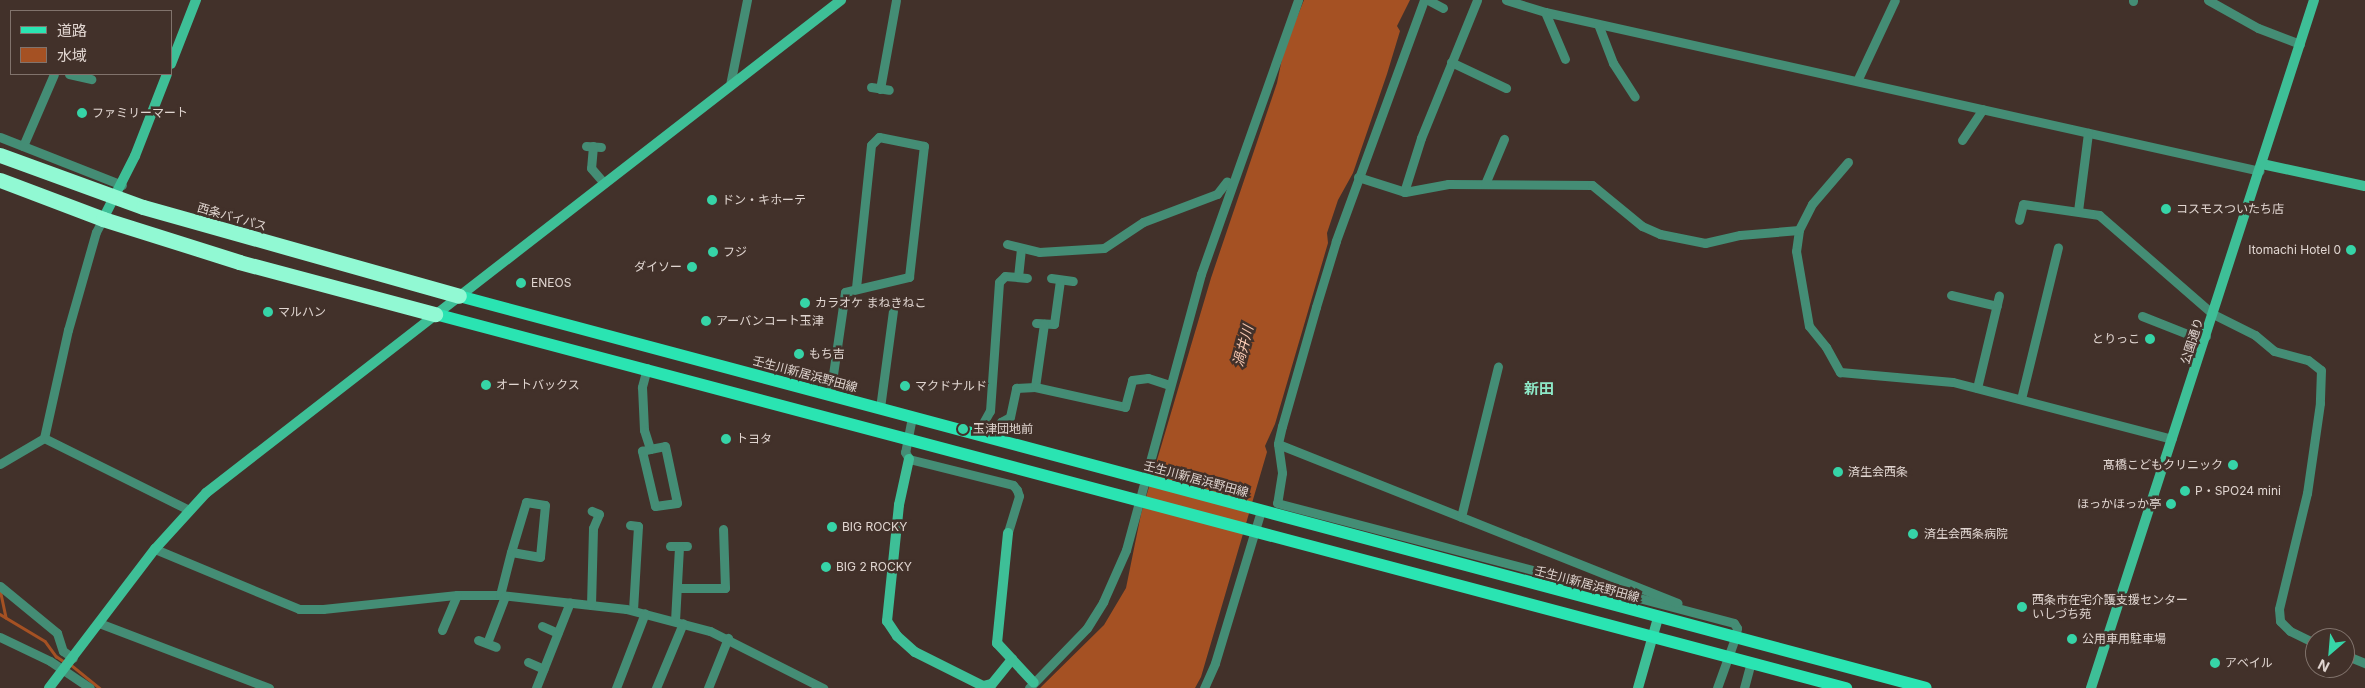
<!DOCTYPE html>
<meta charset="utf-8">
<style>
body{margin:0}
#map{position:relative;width:2365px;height:688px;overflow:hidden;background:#42312a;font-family:Inter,"Noto Sans JP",sans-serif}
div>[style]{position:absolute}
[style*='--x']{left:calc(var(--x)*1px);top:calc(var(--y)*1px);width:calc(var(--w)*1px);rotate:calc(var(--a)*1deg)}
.water>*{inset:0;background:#a55123}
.stream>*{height:2.5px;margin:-1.25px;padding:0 1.25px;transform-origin:1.25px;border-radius:1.25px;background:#a55123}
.street>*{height:9px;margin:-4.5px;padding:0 4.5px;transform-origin:4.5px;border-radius:4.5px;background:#448d75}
.secondary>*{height:10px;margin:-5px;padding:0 5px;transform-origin:5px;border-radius:5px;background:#3ebf97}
.primary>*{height:12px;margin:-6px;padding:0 6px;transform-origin:6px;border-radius:6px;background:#2ae4b2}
.highway>*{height:15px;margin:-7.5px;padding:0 7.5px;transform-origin:7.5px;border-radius:7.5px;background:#91f9d3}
.dots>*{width:14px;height:14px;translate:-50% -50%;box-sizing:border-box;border:2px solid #42312a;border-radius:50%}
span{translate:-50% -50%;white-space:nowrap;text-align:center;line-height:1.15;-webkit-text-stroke:5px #42312a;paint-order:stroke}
.poi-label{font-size:12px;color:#e0d5d0}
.left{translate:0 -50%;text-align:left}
.right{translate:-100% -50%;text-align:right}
.street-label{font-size:12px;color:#e0d5d0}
.water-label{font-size:14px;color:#f8c9b3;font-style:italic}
.quarter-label{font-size:15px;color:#8de8c7;font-weight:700}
.legend{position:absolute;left:10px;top:10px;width:162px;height:65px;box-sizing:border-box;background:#42312a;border:1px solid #81736c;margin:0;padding:6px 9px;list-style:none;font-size:15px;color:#e0d5d0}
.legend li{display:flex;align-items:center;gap:10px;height:25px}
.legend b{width:25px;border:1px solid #81736c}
.north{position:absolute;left:2305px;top:628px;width:50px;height:50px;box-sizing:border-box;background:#42312a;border:1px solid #81736c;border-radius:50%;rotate:207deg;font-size:14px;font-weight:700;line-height:20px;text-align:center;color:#e0d5d0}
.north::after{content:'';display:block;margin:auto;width:18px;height:22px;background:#36d4a7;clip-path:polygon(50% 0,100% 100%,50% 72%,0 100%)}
</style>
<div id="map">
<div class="water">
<i style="clip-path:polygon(1304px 0,1410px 0,1397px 26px,1400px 31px,1387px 74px,1353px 173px,1338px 200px,1327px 233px,1328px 243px,1275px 424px,1265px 446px,1267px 452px,1201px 677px,1195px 688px,1040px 688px,1104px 625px,1126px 588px,1141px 514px,1211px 278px,1277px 83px,1284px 49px)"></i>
</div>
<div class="stream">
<i style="--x:0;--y:589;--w:29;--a:78"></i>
<i style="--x:0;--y:614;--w:52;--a:31"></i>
<i style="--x:45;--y:641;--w:19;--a:54"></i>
<i style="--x:56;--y:656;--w:11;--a:34"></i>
<i style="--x:70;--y:664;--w:38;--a:39"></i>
</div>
<div class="street">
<i style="--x:1424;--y:0;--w:257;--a:110.1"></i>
<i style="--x:1336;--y:241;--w:69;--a:106.9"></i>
<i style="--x:1316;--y:307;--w:124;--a:105.9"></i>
<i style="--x:1282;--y:426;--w:18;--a:103"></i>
<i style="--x:1278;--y:444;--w:29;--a:82"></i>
<i style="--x:1282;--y:473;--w:30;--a:99"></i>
<i style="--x:1277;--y:503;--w:472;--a:14.7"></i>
<i style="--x:1734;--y:623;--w:6;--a:59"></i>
<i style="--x:1737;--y:628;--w:10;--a:101"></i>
<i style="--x:1735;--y:638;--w:53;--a:109.8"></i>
<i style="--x:1428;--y:0;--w:17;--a:28"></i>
<i style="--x:1506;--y:0;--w:41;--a:17.1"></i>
<i style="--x:1545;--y:12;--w:732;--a:12.54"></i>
<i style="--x:2208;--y:0;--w:57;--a:29.2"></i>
<i style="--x:2258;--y:28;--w:45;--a:20.9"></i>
<i style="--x:2133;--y:1;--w:1;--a:-90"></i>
<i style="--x:1545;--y:12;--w:51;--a:66.9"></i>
<i style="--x:1598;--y:24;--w:42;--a:69"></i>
<i style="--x:1613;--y:63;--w:40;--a:57.1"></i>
<i style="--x:1451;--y:62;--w:61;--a:25.3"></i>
<i style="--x:69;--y:74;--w:23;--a:13"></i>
<i style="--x:1857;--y:81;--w:89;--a:-64.9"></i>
<i style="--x:730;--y:85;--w:87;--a:-78.7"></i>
<i style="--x:871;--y:87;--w:18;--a:9"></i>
<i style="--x:880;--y:89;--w:90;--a:-79.8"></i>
<i style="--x:0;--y:137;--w:131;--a:21.5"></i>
<i style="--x:1962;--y:140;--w:37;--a:-56"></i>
<i style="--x:23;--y:146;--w:78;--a:-66.7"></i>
<i style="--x:586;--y:146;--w:15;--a:4"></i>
<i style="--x:593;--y:146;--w:22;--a:95"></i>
<i style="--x:591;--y:168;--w:20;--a:49"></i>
<i style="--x:1848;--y:162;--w:55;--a:130.6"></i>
<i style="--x:1812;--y:204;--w:29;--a:117"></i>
<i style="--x:1799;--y:230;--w:21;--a:98"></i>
<i style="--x:1796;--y:251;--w:76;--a:80.2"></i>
<i style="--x:1809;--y:326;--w:27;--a:51"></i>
<i style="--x:1826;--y:347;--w:29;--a:61"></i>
<i style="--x:1840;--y:372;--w:113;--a:5.1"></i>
<i style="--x:1953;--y:382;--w:226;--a:14.6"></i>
<i style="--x:1358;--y:177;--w:49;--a:17.7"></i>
<i style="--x:1405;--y:192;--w:44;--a:-10.5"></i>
<i style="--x:1448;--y:184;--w:144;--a:0.4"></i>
<i style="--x:1592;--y:185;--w:65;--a:39.4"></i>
<i style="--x:1642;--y:226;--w:20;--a:24"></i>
<i style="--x:1660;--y:234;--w:46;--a:11.3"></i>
<i style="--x:1705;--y:243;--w:36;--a:-13"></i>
<i style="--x:1740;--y:235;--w:59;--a:-4.8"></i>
<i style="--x:1485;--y:184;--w:49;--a:-67.1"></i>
<i style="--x:1404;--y:192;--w:57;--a:-72.5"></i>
<i style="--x:1421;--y:138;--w:149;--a:-67.9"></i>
<i style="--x:2078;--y:211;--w:79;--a:-82.7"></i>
<i style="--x:2019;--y:220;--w:16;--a:-76"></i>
<i style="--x:2023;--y:204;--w:77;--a:8.2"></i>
<i style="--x:2099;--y:215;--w:151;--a:41"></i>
<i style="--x:2213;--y:314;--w:47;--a:26.6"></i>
<i style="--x:2255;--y:335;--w:25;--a:40"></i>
<i style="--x:2274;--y:351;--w:35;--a:15"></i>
<i style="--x:2308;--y:360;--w:16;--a:38"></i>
<i style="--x:2321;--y:370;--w:33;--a:92"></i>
<i style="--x:2320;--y:403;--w:91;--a:98.2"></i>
<i style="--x:2307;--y:493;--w:119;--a:103.6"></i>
<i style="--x:2279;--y:609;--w:12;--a:85"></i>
<i style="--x:2280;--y:621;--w:14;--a:45"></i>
<i style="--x:2290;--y:631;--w:28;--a:26"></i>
<i style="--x:1007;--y:244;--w:33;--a:14"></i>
<i style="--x:1039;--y:252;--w:65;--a:-3.5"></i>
<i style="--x:1104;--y:248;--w:47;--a:-33.7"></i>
<i style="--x:1143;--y:222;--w:79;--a:-20.7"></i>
<i style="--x:1217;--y:194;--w:16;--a:-52"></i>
<i style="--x:1018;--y:277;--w:28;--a:-84"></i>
<i style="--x:1051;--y:278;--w:22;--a:8"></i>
<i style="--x:1951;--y:295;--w:47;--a:13.4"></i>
<i style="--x:2142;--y:316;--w:52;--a:21.6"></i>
<i style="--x:2190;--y:335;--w:16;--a:4"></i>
<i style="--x:1036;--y:323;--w:18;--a:3"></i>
<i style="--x:1054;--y:324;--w:44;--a:-82.2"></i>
<i style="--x:647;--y:368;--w:20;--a:105"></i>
<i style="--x:642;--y:387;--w:43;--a:87.3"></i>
<i style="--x:644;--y:430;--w:20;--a:72"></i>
<i style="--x:650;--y:449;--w:15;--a:-11"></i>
<i style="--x:665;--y:446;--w:58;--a:78.1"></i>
<i style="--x:677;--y:503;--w:22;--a:172"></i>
<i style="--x:655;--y:506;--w:57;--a:-103.3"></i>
<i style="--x:642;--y:451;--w:8;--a:-14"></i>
<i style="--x:1035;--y:387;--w:64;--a:-81.9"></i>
<i style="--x:1977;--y:388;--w:95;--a:-76.6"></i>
<i style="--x:830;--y:395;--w:104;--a:-81.7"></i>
<i style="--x:845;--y:292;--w:66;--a:-13.2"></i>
<i style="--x:909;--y:277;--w:132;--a:-83.5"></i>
<i style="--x:924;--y:146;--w:46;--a:-168.7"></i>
<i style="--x:879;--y:137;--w:11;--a:135"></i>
<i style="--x:871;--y:145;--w:144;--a:96"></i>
<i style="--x:2021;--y:399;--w:156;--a:-76.3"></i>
<i style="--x:880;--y:408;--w:98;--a:-82.4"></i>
<i style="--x:912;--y:417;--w:36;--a:101"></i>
<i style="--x:905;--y:452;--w:8;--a:60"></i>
<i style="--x:909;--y:459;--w:107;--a:14"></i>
<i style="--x:1013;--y:485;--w:6;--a:51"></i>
<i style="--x:1017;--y:490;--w:6;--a:72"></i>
<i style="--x:1019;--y:496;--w:39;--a:107"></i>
<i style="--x:977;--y:434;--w:26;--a:-61"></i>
<i style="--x:990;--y:411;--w:129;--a:-86"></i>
<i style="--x:999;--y:282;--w:8;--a:-45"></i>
<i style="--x:1005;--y:276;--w:22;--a:5"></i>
<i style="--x:44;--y:438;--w:162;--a:26.4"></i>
<i style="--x:996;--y:439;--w:18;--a:-74"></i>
<i style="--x:1001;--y:422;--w:10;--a:-29"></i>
<i style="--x:1010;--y:417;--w:30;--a:-78"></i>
<i style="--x:1016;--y:388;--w:19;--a:-3"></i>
<i style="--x:1035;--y:387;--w:92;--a:12.5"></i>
<i style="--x:1125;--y:407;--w:28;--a:-75"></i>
<i style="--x:1132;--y:380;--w:16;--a:-7"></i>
<i style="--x:1148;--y:378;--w:23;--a:18"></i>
<i style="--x:1278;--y:444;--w:430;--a:21.7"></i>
<i style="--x:0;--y:464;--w:51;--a:-30.6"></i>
<i style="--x:44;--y:438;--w:111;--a:-77.5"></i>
<i style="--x:68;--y:330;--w:102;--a:-74.1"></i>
<i style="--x:96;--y:232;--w:15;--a:-62"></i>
<i style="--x:1461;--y:517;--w:155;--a:-76.2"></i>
<i style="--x:630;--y:525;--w:8;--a:7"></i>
<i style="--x:638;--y:526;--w:84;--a:93.4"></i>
<i style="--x:670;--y:546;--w:17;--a:0"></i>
<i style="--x:155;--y:549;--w:156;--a:22.6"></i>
<i style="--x:299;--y:609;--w:24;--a:0"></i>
<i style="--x:323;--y:609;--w:135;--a:-6"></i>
<i style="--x:457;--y:595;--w:43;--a:0"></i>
<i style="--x:500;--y:595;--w:127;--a:6.3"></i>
<i style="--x:626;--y:609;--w:87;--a:14.7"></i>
<i style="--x:710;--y:631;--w:127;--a:26.8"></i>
<i style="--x:0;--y:586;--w:74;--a:39.5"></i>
<i style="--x:57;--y:633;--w:19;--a:72"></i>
<i style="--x:63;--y:651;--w:12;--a:35"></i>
<i style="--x:678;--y:588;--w:47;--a:0"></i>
<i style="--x:725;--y:588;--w:59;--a:-91.9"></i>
<i style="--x:500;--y:595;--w:44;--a:-75.7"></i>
<i style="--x:511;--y:552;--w:52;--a:-73.3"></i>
<i style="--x:526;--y:502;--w:19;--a:9"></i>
<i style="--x:545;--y:505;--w:52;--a:95.5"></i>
<i style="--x:540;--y:557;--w:29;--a:-170"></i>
<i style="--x:591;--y:605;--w:77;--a:-88.5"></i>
<i style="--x:593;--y:528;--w:15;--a:-67"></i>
<i style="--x:599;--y:514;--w:8;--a:-157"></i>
<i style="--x:675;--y:621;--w:75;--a:-86.9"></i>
<i style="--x:99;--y:623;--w:182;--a:20.9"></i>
<i style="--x:542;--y:626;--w:17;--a:24"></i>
<i style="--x:442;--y:630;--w:38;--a:-67"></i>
<i style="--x:0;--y:637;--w:55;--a:25.6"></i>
<i style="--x:50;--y:661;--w:48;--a:34"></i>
<i style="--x:478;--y:640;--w:19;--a:21"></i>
<i style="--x:487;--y:643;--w:50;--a:-69"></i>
<i style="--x:2345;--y:655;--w:22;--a:22"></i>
<i style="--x:528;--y:662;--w:17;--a:24"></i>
<i style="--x:536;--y:688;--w:92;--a:-68.4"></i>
<i style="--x:616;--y:688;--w:80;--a:-68.9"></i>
<i style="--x:656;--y:688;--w:70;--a:-67.4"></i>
<i style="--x:708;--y:688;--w:54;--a:-68.2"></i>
<i style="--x:1029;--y:688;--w:83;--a:-46"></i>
<i style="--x:1087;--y:628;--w:31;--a:-58"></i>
<i style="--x:1103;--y:602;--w:57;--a:-66.1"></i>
<i style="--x:1126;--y:550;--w:286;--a:-74.8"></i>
<i style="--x:1201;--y:274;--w:291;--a:-70.5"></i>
<i style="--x:1204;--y:688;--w:27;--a:-66"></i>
<i style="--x:1215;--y:663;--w:159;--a:-73.2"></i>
<i style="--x:1744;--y:688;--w:27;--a:-75"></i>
</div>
<div class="secondary">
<i style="--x:171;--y:64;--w:69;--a:-68.7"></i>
<i style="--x:2262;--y:164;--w:105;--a:12.1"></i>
<i style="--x:103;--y:219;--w:71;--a:-63.1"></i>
<i style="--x:135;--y:156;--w:88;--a:-68.7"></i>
<i style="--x:909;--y:459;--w:47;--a:102.3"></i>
<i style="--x:899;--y:505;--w:117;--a:95.9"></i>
<i style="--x:887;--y:621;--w:18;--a:56"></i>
<i style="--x:897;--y:636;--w:24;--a:42"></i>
<i style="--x:915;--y:652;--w:76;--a:26.6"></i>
<i style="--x:983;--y:686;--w:9;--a:-13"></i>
<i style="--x:992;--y:684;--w:32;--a:-51"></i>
<i style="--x:1008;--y:533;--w:111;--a:95.7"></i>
<i style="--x:997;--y:643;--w:54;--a:47.2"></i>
<i style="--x:49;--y:688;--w:175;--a:-52.7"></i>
<i style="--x:155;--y:549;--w:76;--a:-47.7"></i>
<i style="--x:206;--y:493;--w:804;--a:-37.82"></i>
<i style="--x:1638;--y:688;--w:73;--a:-74.1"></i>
<i style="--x:2091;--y:688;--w:723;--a:-72.04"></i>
</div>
<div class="primary">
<i style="--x:459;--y:296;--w:1518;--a:14.96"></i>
<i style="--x:435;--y:314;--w:1460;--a:14.85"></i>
</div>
<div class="highway">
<i style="--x:0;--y:155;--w:152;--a:20"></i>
<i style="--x:143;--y:207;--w:328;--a:15.7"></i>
<i style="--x:0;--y:180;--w:110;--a:20.7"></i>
<i style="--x:103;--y:219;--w:143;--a:17.5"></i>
<i style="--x:239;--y:262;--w:203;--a:14.9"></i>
</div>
<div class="dots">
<i style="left:82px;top:113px;background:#36d4a7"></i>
<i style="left:712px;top:200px;background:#36d4a7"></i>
<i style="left:2166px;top:209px;background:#36d4a7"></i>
<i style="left:2351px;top:250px;background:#36d4a7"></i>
<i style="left:713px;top:252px;background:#36d4a7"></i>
<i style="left:692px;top:267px;background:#36d4a7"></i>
<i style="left:521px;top:283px;background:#36d4a7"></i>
<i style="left:805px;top:303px;background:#36d4a7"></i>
<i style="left:268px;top:312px;background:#36d4a7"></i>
<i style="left:706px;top:321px;background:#36d4a7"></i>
<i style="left:2150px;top:339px;background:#36d4a7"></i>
<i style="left:799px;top:354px;background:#36d4a7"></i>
<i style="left:486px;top:385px;background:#36d4a7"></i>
<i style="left:905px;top:386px;background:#36d4a7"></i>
<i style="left:963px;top:429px;background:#36d4a7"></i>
<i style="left:726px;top:439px;background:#36d4a7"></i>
<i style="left:2233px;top:465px;background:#36d4a7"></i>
<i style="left:1838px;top:472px;background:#36d4a7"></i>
<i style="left:2185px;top:491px;background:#36d4a7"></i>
<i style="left:2171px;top:504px;background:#36d4a7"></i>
<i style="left:832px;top:527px;background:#36d4a7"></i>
<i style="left:1913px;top:534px;background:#36d4a7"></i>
<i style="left:826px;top:567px;background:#36d4a7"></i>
<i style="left:2022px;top:607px;background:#36d4a7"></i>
<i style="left:2072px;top:639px;background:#36d4a7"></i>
<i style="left:2215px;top:663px;background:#36d4a7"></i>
</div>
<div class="poi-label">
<span class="left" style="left:92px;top:113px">ファミリーマート</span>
<span class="left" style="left:722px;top:200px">ドン・キホーテ</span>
<span class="left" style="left:2176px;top:209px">コスモスついたち店</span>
<span class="right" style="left:2341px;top:250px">Itomachi Hotel 0</span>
<span class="left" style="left:723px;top:252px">フジ</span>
<span class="right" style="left:682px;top:267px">ダイソー</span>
<span class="left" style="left:531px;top:283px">ENEOS</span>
<span class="left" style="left:815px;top:303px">カラオケ まねきねこ</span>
<span class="left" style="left:278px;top:312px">マルハン</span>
<span class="left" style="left:716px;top:321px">アーバンコート玉津</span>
<span class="right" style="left:2140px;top:339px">とりっこ</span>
<span class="left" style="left:809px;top:354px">もち吉</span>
<span class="left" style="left:496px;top:385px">オートバックス</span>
<span class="left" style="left:915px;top:386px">マクドナルド</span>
<span class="left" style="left:973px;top:429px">玉津団地前</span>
<span class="left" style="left:736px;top:439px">トヨタ</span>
<span class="right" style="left:2223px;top:465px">髙橋こどもクリニック</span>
<span class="left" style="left:1848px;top:472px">済生会西条</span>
<span class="left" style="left:2195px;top:491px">P・SPO24 mini</span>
<span class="right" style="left:2161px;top:504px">ほっかほっか亭</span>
<span class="left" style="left:842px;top:527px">BIG ROCKY</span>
<span class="left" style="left:1924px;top:534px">済生会西条病院</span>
<span class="left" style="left:836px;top:567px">BIG 2 ROCKY</span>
<span class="left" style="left:2032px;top:607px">西条市在宅介護支援センター<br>いしづち苑</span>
<span class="left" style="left:2082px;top:639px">公用車用駐車場</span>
<span class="left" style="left:2225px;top:663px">アベイル</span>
</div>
<div class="street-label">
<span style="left:232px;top:217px;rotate:16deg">西条バイパス</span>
<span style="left:2192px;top:341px;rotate:-72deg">公園通り</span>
<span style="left:805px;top:374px;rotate:15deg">壬生川新居浜野田線</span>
<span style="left:1196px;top:479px;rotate:15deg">壬生川新居浜野田線</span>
<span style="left:1587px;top:584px;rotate:15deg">壬生川新居浜野田線</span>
</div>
<div class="water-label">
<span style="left:1243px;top:346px;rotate:-75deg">渦井川</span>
</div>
<div class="quarter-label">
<span style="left:1539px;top:389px">新田</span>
</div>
<ul class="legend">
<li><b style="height:6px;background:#2ae4b2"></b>道路</li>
<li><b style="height:14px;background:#a55123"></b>水域</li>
</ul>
<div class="north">N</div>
</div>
